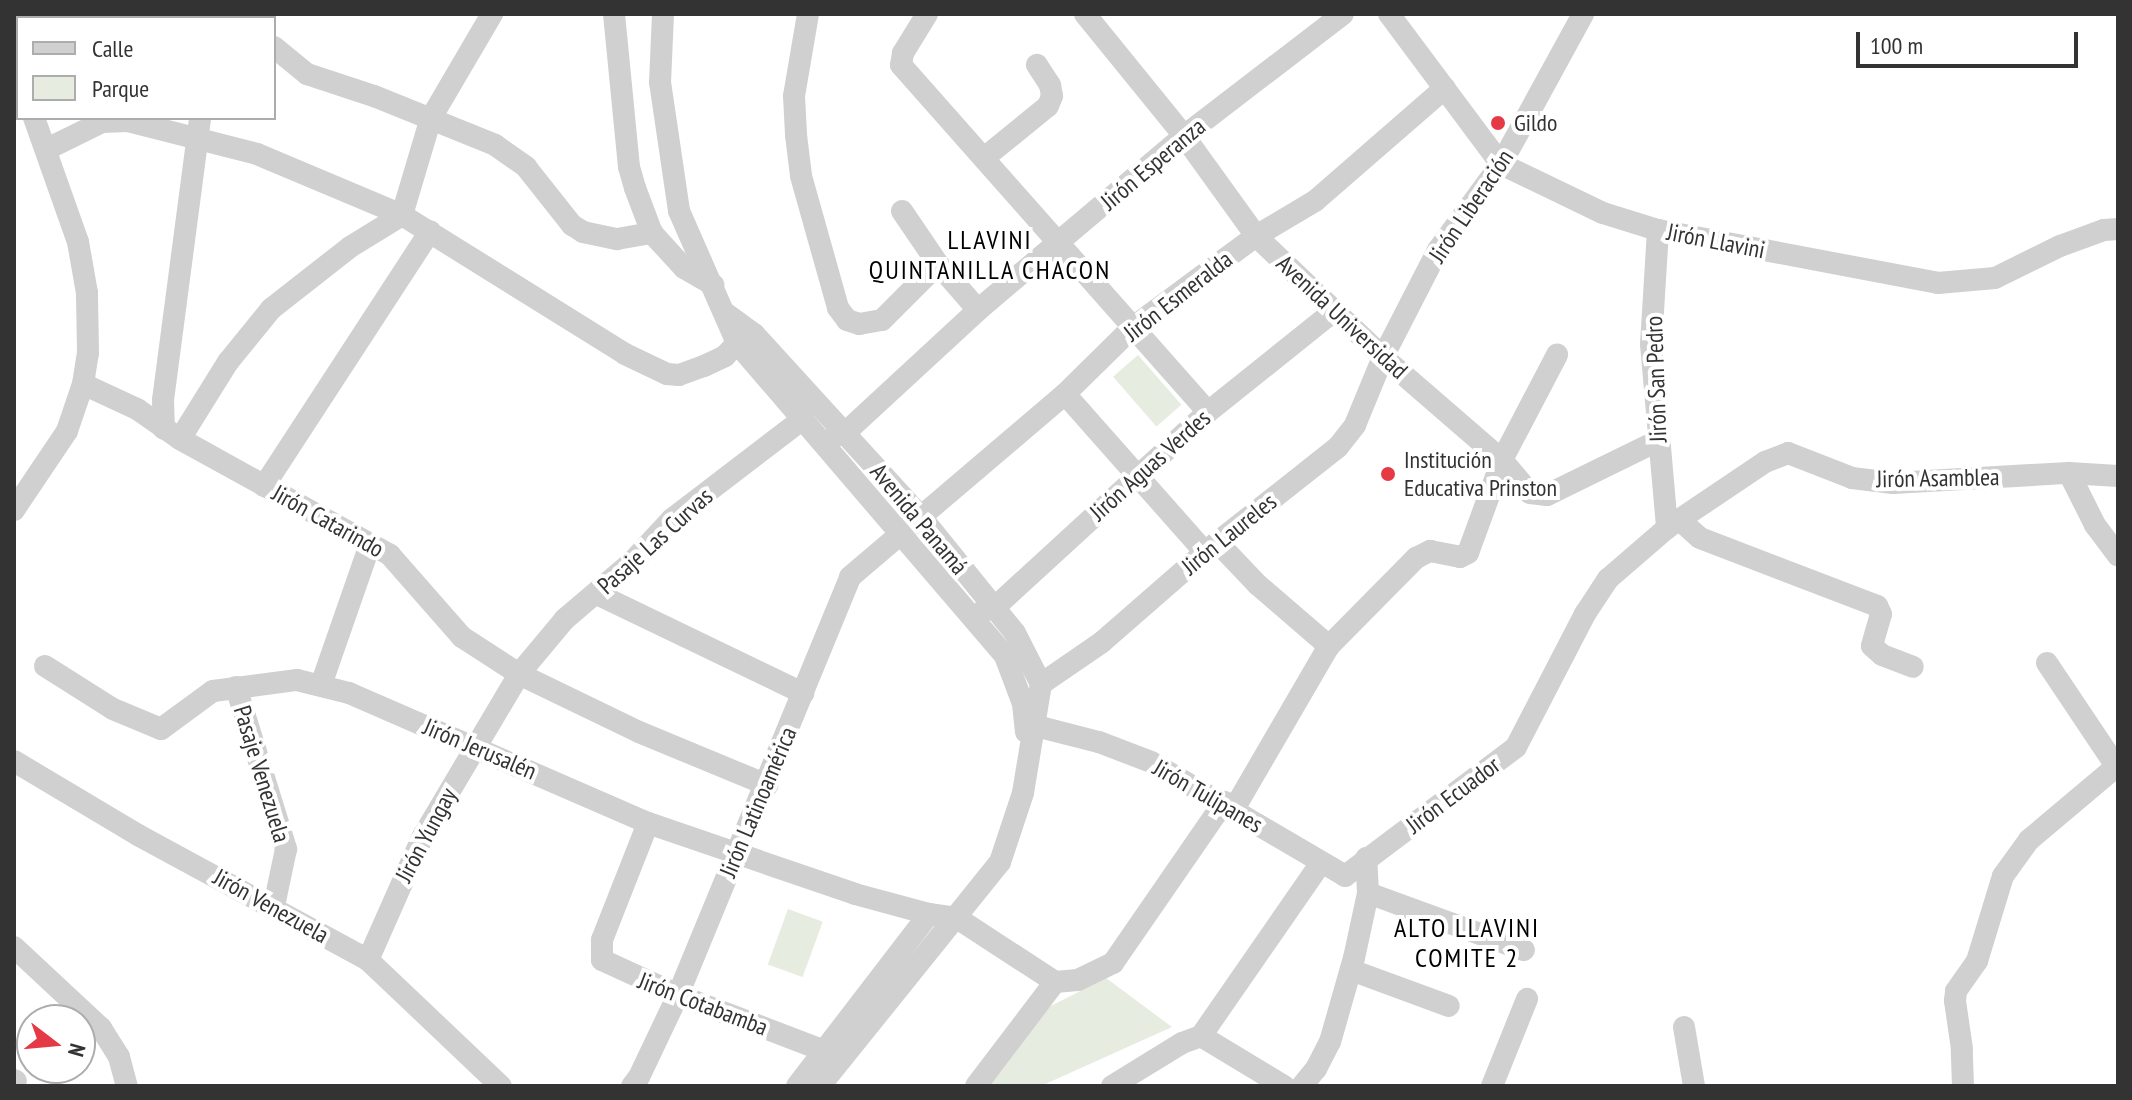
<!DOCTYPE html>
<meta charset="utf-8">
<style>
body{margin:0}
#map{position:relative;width:2132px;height:1100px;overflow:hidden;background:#fff;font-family:"PT Sans Narrow",sans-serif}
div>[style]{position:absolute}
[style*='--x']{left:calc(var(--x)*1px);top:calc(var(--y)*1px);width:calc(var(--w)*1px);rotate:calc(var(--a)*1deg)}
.green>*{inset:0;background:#e6ecdf;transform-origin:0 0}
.minor>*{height:22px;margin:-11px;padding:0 11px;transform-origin:11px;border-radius:11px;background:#d0d0d0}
.dots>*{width:22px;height:22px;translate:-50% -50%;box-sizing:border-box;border:4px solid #fff;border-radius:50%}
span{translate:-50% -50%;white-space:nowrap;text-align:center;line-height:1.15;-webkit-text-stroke:8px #fff;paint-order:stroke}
.poi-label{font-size:24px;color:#333}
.left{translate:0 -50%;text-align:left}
.street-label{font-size:24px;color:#333}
.neighbourhood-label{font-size:26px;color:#000;letter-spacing:2px}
.frame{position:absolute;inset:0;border:16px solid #333;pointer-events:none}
.legend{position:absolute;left:16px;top:16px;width:260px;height:104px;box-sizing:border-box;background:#fff;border:2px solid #adadad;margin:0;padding:10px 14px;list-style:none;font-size:24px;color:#333}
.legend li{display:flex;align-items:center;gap:16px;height:40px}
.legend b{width:40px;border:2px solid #adadad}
.north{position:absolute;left:16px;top:1004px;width:80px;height:80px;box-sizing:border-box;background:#fff;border:2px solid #adadad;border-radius:50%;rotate:106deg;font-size:22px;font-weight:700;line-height:32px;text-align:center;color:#333}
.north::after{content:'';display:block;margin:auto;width:28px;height:36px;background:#e63946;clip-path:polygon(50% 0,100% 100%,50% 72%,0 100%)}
.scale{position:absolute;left:1856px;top:32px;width:222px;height:36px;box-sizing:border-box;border:4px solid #333;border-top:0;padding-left:10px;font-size:24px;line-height:28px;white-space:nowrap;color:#333;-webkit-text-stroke:6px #fff;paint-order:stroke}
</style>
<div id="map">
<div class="green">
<i style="left:1138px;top:355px;width:66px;height:33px;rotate:49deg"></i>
<i style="left:788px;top:909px;width:37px;height:59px;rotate:20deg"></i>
<i style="clip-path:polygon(1106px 978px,1172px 1027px,1041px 1086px,981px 1086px,1039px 1012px)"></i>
</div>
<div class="minor">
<i style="--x:614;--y:14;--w:154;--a:84.4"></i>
<i style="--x:629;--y:167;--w:22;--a:74"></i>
<i style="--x:635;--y:188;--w:48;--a:69.3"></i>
<i style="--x:652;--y:233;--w:47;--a:47.6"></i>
<i style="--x:684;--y:268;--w:34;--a:30"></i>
<i style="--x:663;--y:14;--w:68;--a:92.5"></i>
<i style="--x:660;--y:82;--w:130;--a:81.6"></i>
<i style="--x:679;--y:211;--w:144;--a:66.3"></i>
<i style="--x:737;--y:343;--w:412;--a:49.4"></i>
<i style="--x:1005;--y:656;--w:51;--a:69.4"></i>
<i style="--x:1023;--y:704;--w:28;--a:84"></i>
<i style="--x:808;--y:14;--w:83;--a:99.7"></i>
<i style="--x:794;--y:96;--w:39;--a:87"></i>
<i style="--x:796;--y:135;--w:41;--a:83"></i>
<i style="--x:801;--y:176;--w:137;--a:74.3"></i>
<i style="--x:838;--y:308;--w:15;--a:53"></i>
<i style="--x:847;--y:320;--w:13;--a:18"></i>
<i style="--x:859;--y:324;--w:23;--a:-10"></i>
<i style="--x:882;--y:320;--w:79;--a:-45"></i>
<i style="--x:927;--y:14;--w:46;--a:121.6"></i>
<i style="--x:903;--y:53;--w:12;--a:99"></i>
<i style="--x:901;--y:65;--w:463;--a:48.5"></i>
<i style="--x:1085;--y:14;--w:157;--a:50.9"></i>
<i style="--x:1184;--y:136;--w:123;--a:54.2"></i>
<i style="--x:1256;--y:236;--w:175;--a:43.6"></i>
<i style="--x:1383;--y:357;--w:157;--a:40.9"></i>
<i style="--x:1502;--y:460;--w:43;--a:49.7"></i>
<i style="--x:1530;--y:493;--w:17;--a:7"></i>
<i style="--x:1547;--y:495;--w:123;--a:-26.1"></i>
<i style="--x:1389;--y:14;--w:187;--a:53.3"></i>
<i style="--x:1501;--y:164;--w:113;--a:25.7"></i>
<i style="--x:1603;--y:213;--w:58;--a:17.2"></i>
<i style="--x:1658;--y:230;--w:285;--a:10.7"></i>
<i style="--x:1938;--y:283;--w:57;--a:-5"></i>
<i style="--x:1995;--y:278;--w:72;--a:-26.2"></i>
<i style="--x:2060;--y:246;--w:47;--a:-20"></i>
<i style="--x:2104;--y:230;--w:14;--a:-4"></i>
<i style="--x:45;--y:18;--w:6;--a:-45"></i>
<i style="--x:274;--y:47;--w:43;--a:39.3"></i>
<i style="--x:307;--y:74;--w:71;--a:18.2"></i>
<i style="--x:374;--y:96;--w:131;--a:22"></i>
<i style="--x:495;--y:145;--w:38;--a:35"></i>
<i style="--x:526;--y:167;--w:74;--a:51.6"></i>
<i style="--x:572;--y:225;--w:13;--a:32"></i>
<i style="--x:583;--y:232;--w:35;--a:12"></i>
<i style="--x:617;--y:239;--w:36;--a:-10"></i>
<i style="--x:47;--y:149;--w:61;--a:-26.1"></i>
<i style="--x:102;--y:122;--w:26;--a:-2"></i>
<i style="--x:128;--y:121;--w:133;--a:14.3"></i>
<i style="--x:257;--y:154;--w:157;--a:22.8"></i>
<i style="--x:402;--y:215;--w:263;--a:31.9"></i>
<i style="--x:625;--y:354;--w:47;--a:25.5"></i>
<i style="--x:667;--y:374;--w:12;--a:5"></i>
<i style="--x:679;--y:375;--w:27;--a:-20"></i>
<i style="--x:704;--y:366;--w:23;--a:-25"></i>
<i style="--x:725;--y:356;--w:18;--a:-47"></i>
<i style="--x:984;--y:158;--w:82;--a:-39.1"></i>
<i style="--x:1048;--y:106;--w:11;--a:-68"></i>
<i style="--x:1052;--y:96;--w:11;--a:-100"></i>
<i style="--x:1050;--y:85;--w:24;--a:-123"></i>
<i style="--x:902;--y:211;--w:64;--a:55.8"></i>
<i style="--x:938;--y:264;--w:61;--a:49"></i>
<i style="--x:1658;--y:230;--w:114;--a:93.5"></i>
<i style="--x:1651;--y:344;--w:185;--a:85"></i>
<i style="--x:725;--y:313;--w:36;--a:36"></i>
<i style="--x:754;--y:334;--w:248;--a:47.6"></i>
<i style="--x:921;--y:517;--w:149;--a:51"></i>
<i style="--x:1015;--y:633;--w:57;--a:63"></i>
<i style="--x:1041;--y:684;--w:110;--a:99.4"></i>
<i style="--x:1023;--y:793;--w:73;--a:108.4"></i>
<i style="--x:1000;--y:862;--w:287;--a:128.8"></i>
<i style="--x:83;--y:384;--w:60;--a:24.8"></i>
<i style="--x:137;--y:409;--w:52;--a:34.9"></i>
<i style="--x:180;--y:439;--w:240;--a:28.9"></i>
<i style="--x:390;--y:555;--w:109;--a:48.7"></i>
<i style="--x:462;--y:637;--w:68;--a:33"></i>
<i style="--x:519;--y:674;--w:133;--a:25.8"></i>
<i style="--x:639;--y:732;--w:139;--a:22.5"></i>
<i style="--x:1065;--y:394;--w:211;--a:48.5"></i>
<i style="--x:164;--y:429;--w:29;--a:-92"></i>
<i style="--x:163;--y:400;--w:284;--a:-82.5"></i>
<i style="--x:834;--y:437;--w:13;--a:-23"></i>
<i style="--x:846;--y:432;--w:180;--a:-42.7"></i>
<i style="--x:978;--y:310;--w:270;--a:-40.2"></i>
<i style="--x:1184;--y:136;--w:200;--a:-37.5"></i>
<i style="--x:180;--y:439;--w:91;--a:-58.1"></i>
<i style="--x:228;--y:362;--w:68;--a:-50.9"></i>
<i style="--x:271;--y:309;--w:100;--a:-38.1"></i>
<i style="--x:350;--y:247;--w:61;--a:-31.6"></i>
<i style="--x:402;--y:215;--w:101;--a:-73.4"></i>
<i style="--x:431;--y:118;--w:121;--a:-59.6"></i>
<i style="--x:2069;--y:473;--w:58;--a:63.4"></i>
<i style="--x:2095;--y:525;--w:38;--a:53"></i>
<i style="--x:264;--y:486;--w:304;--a:-56.9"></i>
<i style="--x:14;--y:510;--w:95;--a:-56.1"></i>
<i style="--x:67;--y:431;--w:50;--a:-71.2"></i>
<i style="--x:83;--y:384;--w:31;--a:-81"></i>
<i style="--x:88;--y:353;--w:60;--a:-91"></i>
<i style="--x:87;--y:293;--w:52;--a:-100"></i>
<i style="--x:78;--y:242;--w:132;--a:-109.5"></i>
<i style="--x:1681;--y:521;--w:25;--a:42"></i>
<i style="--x:1700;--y:538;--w:190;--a:21"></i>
<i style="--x:1877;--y:606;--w:9;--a:63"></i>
<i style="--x:1881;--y:614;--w:33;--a:106"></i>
<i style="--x:1872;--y:646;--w:13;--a:42"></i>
<i style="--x:1882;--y:655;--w:33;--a:21"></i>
<i style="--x:1217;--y:542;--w:59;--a:46.4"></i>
<i style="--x:1258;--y:585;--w:94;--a:40.7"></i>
<i style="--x:597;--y:594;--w:229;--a:25.7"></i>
<i style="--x:983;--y:611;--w:11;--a:-15"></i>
<i style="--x:994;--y:608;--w:290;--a:-42.5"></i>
<i style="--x:1208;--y:412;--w:160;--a:-38.7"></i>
<i style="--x:2047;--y:663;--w:128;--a:56.2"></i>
<i style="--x:45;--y:666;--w:80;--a:32.3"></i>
<i style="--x:113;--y:709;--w:52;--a:22.6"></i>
<i style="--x:161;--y:729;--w:64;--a:-36.2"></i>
<i style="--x:213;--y:691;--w:85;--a:-7.5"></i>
<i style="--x:297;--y:680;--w:54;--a:14"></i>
<i style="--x:349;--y:693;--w:326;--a:23.5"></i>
<i style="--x:648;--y:823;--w:219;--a:18.9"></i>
<i style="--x:855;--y:894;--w:77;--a:15.1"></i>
<i style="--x:1041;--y:684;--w:74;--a:-34.5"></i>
<i style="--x:1102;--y:642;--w:137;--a:-41.1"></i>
<i style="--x:1205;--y:552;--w:169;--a:-38.3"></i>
<i style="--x:1338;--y:447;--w:28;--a:-52"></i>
<i style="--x:1355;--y:425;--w:74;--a:-67.6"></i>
<i style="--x:1383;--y:357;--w:120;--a:-62.8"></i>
<i style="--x:1438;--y:250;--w:107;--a:-53.8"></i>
<i style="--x:1501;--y:164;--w:171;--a:-61.3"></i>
<i style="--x:321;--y:685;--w:149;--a:-70.8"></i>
<i style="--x:236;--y:687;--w:170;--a:72.8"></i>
<i style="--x:286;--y:849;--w:58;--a:101.9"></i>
<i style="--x:1036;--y:726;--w:65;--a:14.3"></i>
<i style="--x:1099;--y:742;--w:56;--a:21"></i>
<i style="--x:1151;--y:762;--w:225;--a:30.4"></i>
<i style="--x:1345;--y:876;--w:214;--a:-37"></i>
<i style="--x:1516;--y:747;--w:150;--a:-62.6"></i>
<i style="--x:1585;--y:614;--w:42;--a:-56.7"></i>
<i style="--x:1608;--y:579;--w:78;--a:-40.8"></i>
<i style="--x:1667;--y:528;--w:118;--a:-34"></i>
<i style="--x:1765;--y:462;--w:25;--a:-21"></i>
<i style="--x:1788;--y:453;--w:69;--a:21.3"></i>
<i style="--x:1852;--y:478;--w:41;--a:7"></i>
<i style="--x:1893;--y:483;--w:176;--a:-3.3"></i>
<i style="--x:2069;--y:473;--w:49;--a:3.5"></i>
<i style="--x:14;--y:761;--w:144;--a:30.8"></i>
<i style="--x:138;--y:835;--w:262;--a:28.5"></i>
<i style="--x:368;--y:960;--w:183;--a:43.5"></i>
<i style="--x:1234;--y:809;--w:189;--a:-59.8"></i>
<i style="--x:1329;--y:646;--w:124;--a:-45.3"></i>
<i style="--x:1416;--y:558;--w:16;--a:-27"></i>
<i style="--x:1430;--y:551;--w:31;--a:11"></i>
<i style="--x:1460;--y:557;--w:9;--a:-27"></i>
<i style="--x:1468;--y:553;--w:99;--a:-69.9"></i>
<i style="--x:1502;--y:460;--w:119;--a:-62.4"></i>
<i style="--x:648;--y:823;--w:126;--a:111.5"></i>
<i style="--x:602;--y:940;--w:20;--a:90"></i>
<i style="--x:602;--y:960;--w:84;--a:24.7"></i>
<i style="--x:678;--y:995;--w:157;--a:20.9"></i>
<i style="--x:1368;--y:893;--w:166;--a:20.1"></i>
<i style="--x:14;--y:947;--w:119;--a:43"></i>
<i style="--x:101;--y:1028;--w:34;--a:58"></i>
<i style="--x:119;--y:1057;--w:30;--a:75"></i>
<i style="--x:368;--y:960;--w:136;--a:-66.1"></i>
<i style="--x:423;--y:836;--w:188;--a:-59.3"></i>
<i style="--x:519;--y:674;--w:72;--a:-50.1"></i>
<i style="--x:565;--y:619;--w:88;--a:-40.4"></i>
<i style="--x:632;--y:562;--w:59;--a:-47.1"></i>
<i style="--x:672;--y:519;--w:165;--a:-37.4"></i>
<i style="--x:1351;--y:970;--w:104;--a:20.2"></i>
<i style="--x:1684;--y:1027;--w:60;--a:80.4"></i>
<i style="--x:1201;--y:1036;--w:97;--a:31.1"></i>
<i style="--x:14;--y:1080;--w:2;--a:27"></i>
<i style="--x:632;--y:1086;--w:11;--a:-52"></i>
<i style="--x:639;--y:1077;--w:91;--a:-64.6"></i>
<i style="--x:678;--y:995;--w:452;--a:-67.6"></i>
<i style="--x:850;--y:577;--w:282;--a:-40.4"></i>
<i style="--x:1065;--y:394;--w:95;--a:-44.6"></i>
<i style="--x:1133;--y:327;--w:153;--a:-36.5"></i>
<i style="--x:1256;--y:236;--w:69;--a:-30.7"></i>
<i style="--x:1315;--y:201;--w:172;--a:-41"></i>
<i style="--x:797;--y:1086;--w:217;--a:-52.5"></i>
<i style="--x:929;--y:914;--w:28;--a:8"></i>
<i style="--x:957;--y:918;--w:117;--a:33.1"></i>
<i style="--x:1055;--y:982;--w:23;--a:-5"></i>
<i style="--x:1078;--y:980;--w:39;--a:-26"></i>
<i style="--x:1113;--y:963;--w:196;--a:-55.4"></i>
<i style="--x:976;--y:1086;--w:131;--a:-52.8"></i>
<i style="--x:1112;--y:1086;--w:82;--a:-31.6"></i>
<i style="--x:1182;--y:1043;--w:20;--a:-20"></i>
<i style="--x:1201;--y:1036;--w:209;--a:-55.3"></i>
<i style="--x:1302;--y:1086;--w:22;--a:-51"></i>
<i style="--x:1316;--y:1069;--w:30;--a:-63"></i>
<i style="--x:1330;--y:1042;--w:87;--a:-74.1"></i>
<i style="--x:1354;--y:958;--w:66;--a:-77.8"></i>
<i style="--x:1368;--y:893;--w:35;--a:-93"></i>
<i style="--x:1492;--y:1086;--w:94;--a:-68.1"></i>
<i style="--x:1963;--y:1086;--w:37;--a:-92"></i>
<i style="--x:1962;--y:1049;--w:49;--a:-98.3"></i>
<i style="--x:1955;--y:1001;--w:10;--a:-84"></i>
<i style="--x:1956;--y:991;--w:37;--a:-55"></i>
<i style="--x:1977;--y:961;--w:89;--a:-73"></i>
<i style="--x:2003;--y:876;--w:44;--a:-54.2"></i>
<i style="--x:2029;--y:840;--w:116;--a:-40.1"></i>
</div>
<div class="dots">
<i style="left:1498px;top:123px;background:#e63946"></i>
<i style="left:1388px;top:474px;background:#e63946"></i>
</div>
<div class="poi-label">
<span class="left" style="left:1514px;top:123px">Gildo</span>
<span class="left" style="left:1404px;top:474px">Institución<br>Educativa Prinston</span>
</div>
<div class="street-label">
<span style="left:1153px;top:164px;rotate:-40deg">Jirón Esperanza</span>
<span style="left:1471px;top:206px;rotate:-56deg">Jirón Liberación</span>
<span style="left:1716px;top:241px;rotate:11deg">Jirón Llavini</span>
<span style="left:1178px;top:296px;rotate:-38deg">Jirón Esmeralda</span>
<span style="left:1342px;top:317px;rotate:43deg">Avenida Universidad</span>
<span style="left:1656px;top:379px;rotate:-92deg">Jirón San Pedro</span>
<span style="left:1150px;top:465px;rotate:-42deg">Jirón Aguas Verdes</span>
<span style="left:1938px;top:478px;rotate:-1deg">Jirón Asamblea</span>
<span style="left:919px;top:519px;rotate:50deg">Avenida Panamá</span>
<span style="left:328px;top:521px;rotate:29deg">Jirón Catarindo</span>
<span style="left:1229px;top:534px;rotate:-39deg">Jirón Laureles</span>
<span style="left:655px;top:541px;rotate:-42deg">Pasaje Las Curvas</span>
<span style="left:480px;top:749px;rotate:23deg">Jirón Jerusalén</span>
<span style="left:262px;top:774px;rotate:73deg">Pasaje Venezuela</span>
<span style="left:1453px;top:795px;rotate:-37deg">Jirón Ecuador</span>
<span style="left:1208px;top:796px;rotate:30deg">Jirón Tulipanes</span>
<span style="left:758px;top:802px;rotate:-67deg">Jirón Latinoamérica</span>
<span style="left:426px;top:835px;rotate:-62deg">Jirón Yungay</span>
<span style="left:271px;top:906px;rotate:29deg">Jirón Venezuela</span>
<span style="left:703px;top:1004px;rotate:21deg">Jirón Cotabamba</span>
</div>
<div class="neighbourhood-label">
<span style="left:990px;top:255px">LLAVINI<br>QUINTANILLA CHACON</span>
<span style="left:1467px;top:943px">ALTO LLAVINI<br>COMITE 2</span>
</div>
<div class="frame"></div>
<ul class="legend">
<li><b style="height:10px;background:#d0d0d0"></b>Calle</li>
<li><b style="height:22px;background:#e6ecdf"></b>Parque</li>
</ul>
<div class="north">N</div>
<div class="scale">100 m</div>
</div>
